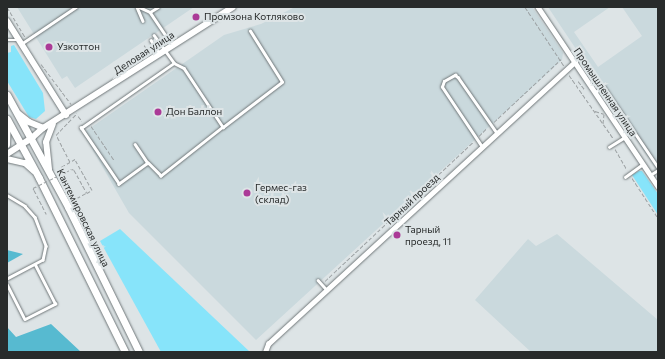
<!DOCTYPE html>
<meta charset="utf-8">
<style>
body{margin:0}
#map{position:relative;width:665px;height:359px;overflow:hidden;background:#dde4e6;font-family:Commissioner,sans-serif}
div>[style]{position:absolute}
[style*='--x']{left:calc(var(--x)*1px);top:calc(var(--y)*1px);width:calc(var(--w)*1px);rotate:calc(var(--a)*1deg)}
.built>*{inset:0;background:#cad9dd}
.green>*{inset:0;background:#87e4fa}
.forest>*{inset:0;background:#57bad0}
.path>*{height:1px;margin-top:-0.5px;transform-origin:0;background:repeating-linear-gradient(90deg,#9ca1a3 0 4px,transparent 0 6px)}
.roads{filter:drop-shadow(0 0 1px #71787a) drop-shadow(0 0 1px #71787a)}
.service>*{height:2.5px;margin:-1.25px;padding:0 1.25px;transform-origin:1.25px;border-radius:1.25px;background:#fff}
.minor>*{height:4.5px;margin:-2.25px;padding:0 2.25px;transform-origin:2.25px;border-radius:2.25px;background:#fff}
.tertiary>*{height:6px;margin:-3px;padding:0 3px;transform-origin:3px;border-radius:3px;background:#fff}
.secondary>*{height:7px;margin:-3.5px;padding:0 3.5px;transform-origin:3.5px;border-radius:3.5px;background:#fff}
.path-bridge>*{height:1px;margin-top:-0.5px;transform-origin:0;background:repeating-linear-gradient(90deg,#9ca1a3 0 4px,transparent 0 6px)}
.dots>*{width:11px;height:11px;translate:-50% -50%;box-sizing:border-box;border:2px solid #dde4e6;border-radius:50%}
span{translate:-50% -50%;white-space:nowrap;text-align:center;line-height:1.15;-webkit-text-stroke:4px #dde4e6;paint-order:stroke}
.poi-label{font-size:10px;color:#282b2b}
.left{translate:0 -50%;text-align:left}
.street-label{font-size:10px;color:#282b2b}
.frame{position:absolute;inset:0;border:8px solid #282b2b;pointer-events:none}
</style>
<div id="map">
<div class="built">
<i style="clip-path:polygon(17px 7px,194px 7px,75px 88px,67px 76px,62px 79px)"></i>
<i style="clip-path:polygon(295px 7px,532px 7px,563px 53px,562px 60px,256px 340px,129px 213px,83px 133px,224px 35px,261px 24px)"></i>
<i style="clip-path:polygon(548px 7px,610px 7px,574px 32px,598px 67px,642px 36px,622px 7px,658px 7px,658px 172px)"></i>
<i style="clip-path:polygon(557px 234px,658px 320px,658px 352px,531px 352px,475px 300px,528px 239px,536px 246px)"></i>
</div>
<div class="green">
<i style="clip-path:polygon(14px 45px,43px 93px,45px 111px,36px 119px,29px 117px,7px 81px,7px 53px,11px 52px,11px 46px)"></i>
<i style="clip-path:polygon(639px 171px,642px 171px,658px 194px,658px 215px,632px 175px)"></i>
<i style="clip-path:polygon(120px 229px,250px 352px,161px 352px,100px 241px)"></i>
</div>
<div class="forest">
<i style="clip-path:polygon(7px 250px,23px 254px,7px 263px)"></i>
<i style="clip-path:polygon(51px 324px,81px 352px,7px 352px,7px 327px,16px 337px)"></i>
</div>
<div class="path">
<i style="--x:7;--y:7;--w:35;--a:59"></i>
<i style="--x:525;--y:7;--w:71;--a:56.5"></i>
<i style="--x:144;--y:45;--w:9;--a:54"></i>
<i style="--x:41;--y:64;--w:50;--a:53.1"></i>
<i style="--x:569;--y:75;--w:77;--a:55.1"></i>
<i style="--x:578;--y:81;--w:11;--a:52"></i>
<i style="--x:595;--y:111;--w:9;--a:18"></i>
<i style="--x:604;--y:114;--w:10;--a:96"></i>
<i style="--x:78;--y:116;--w:6;--a:51"></i>
<i style="--x:494;--y:122;--w:92;--a:-43.2"></i>
<i style="--x:91;--y:126;--w:41;--a:55.9"></i>
<i style="--x:479;--y:136;--w:11;--a:-45"></i>
<i style="--x:615;--y:149;--w:24;--a:60"></i>
<i style="--x:70;--y:162;--w:10;--a:151"></i>
<i style="--x:61;--y:167;--w:50;--a:63.9"></i>
<i style="--x:74;--y:170;--w:26;--a:61"></i>
<i style="--x:87;--y:193;--w:6;--a:-31"></i>
<i style="--x:92;--y:190;--w:35;--a:-119"></i>
<i style="--x:75;--y:159;--w:6;--a:149"></i>
<i style="--x:70;--y:162;--w:30;--a:-117"></i>
<i style="--x:56;--y:135;--w:30;--a:-46"></i>
<i style="--x:632;--y:178;--w:48;--a:57"></i>
<i style="--x:34;--y:190;--w:27;--a:63"></i>
<i style="--x:77;--y:198;--w:10;--a:-29"></i>
<i style="--x:325;--y:281;--w:203;--a:-43.2"></i>
</div>
<div class="roads">
<div class="service">
<i style="--x:137;--y:7;--w:15;--a:67"></i>
<i style="--x:139;--y:7;--w:12;--a:24"></i>
<i style="--x:150;--y:12;--w:40;--a:56"></i>
<i style="--x:150;--y:12;--w:9;--a:-32"></i>
<i style="--x:154;--y:35;--w:34;--a:54"></i>
<i style="--x:7;--y:40;--w:11;--a:0"></i>
<i style="--x:151;--y:40;--w:15;--a:58"></i>
<i style="--x:21;--y:44;--w:66;--a:-33.9"></i>
<i style="--x:174;--y:63;--w:11;--a:27"></i>
<i style="--x:184;--y:68;--w:71;--a:56.5"></i>
<i style="--x:223;--y:127;--w:79;--a:141.7"></i>
<i style="--x:161;--y:176;--w:18;--a:-135"></i>
<i style="--x:148;--y:163;--w:36;--a:144"></i>
<i style="--x:119;--y:184;--w:68;--a:-124.2"></i>
<i style="--x:81;--y:128;--w:113;--a:-35"></i>
<i style="--x:595;--y:92;--w:10;--a:-29"></i>
<i style="--x:604;--y:87;--w:97;--a:56"></i>
<i style="--x:223;--y:127;--w:74;--a:-37.3"></i>
<i style="--x:282;--y:82;--w:60;--a:-122.1"></i>
<i style="--x:135;--y:144;--w:23;--a:56"></i>
<i style="--x:482;--y:147;--w:72;--a:-123.7"></i>
<i style="--x:442;--y:87;--w:6;--a:-72"></i>
<i style="--x:444;--y:81;--w:13;--a:-29"></i>
<i style="--x:455;--y:75;--w:4;--a:34"></i>
<i style="--x:458;--y:77;--w:68;--a:55.1"></i>
<i style="--x:609;--y:147;--w:19;--a:-32"></i>
<i style="--x:650;--y:175;--w:9;--a:-32"></i>
<i style="--x:625;--y:177;--w:22;--a:-36"></i>
<i style="--x:7;--y:195;--w:21;--a:31"></i>
<i style="--x:25;--y:206;--w:15;--a:48"></i>
<i style="--x:35;--y:217;--w:31;--a:69"></i>
<i style="--x:46;--y:246;--w:14;--a:102"></i>
<i style="--x:43;--y:260;--w:41;--a:152.2"></i>
<i style="--x:318;--y:280;--w:13;--a:48"></i>
<i style="--x:7;--y:284;--w:39;--a:63"></i>
<i style="--x:25;--y:319;--w:34;--a:-27"></i>
<i style="--x:55;--y:304;--w:44;--a:-117.1"></i>
</div>
<div class="minor">
<i style="--x:538;--y:7;--w:216;--a:56.2"></i>
<i style="--x:265;--y:352;--w:9;--a:-69"></i>
<i style="--x:268;--y:344;--w:417;--a:-42.6"></i>
</div>
<div class="tertiary">
<i style="--x:7;--y:21;--w:111;--a:57.9"></i>
<i style="--x:19;--y:114;--w:13;--a:39"></i>
<i style="--x:29;--y:122;--w:15;--a:23"></i>
<i style="--x:34;--y:136;--w:12;--a:-42"></i>
<i style="--x:43;--y:128;--w:225;--a:-32.5"></i>
<i style="--x:7;--y:145;--w:23;--a:-88"></i>
<i style="--x:7;--y:154;--w:31;--a:-33"></i>
<i style="--x:7;--y:159;--w:18;--a:13"></i>
<i style="--x:25;--y:163;--w:12;--a:42"></i>
<i style="--x:49;--y:169;--w:27;--a:-96"></i>
<i style="--x:46;--y:142;--w:19;--a:-69"></i>
</div>
<div class="secondary">
<i style="--x:7;--y:95;--w:128;--a:61.4"></i>
<i style="--x:68;--y:207;--w:161;--a:63.9"></i>
<i style="--x:7;--y:119;--w:67;--a:61.5"></i>
<i style="--x:39;--y:178;--w:194;--a:63.7"></i>
</div>
</div>
<div class="path-bridge">
<i style="--x:34;--y:190;--w:2;--a:-117"></i>
<i style="--x:33;--y:188;--w:43;--a:-26"></i>
<i style="--x:72;--y:169;--w:2;--a:27"></i>
</div>
<div class="dots">
<i style="left:196px;top:17px;background:#ab3a97"></i>
<i style="left:49px;top:47px;background:#ab3a97"></i>
<i style="left:158px;top:112px;background:#ab3a97"></i>
<i style="left:247px;top:193px;background:#ab3a97"></i>
<i style="left:397px;top:235px;background:#ab3a97"></i>
</div>
<div class="poi-label">
<span class="left" style="left:204px;top:17px">Промзона Котляково</span>
<span class="left" style="left:57px;top:47px">Узкоттон</span>
<span class="left" style="left:166px;top:112px">Дон Баллон</span>
<span class="left" style="left:255px;top:193px">Гермес-газ<br>(склад)</span>
<span class="left" style="left:405px;top:235px">Тарный<br>проезд, 11</span>
</div>
<div class="street-label">
<span style="left:144px;top:53px;rotate:-33deg">Деловая улица</span>
<span style="left:605px;top:92px;rotate:56deg">Промышленная улица</span>
<span style="left:412px;top:200px;rotate:-43deg">Тарный проезд</span>
<span style="left:83px;top:218px;rotate:64deg">Кантемировская улица</span>
</div>
<div class="frame"></div>
</div>
